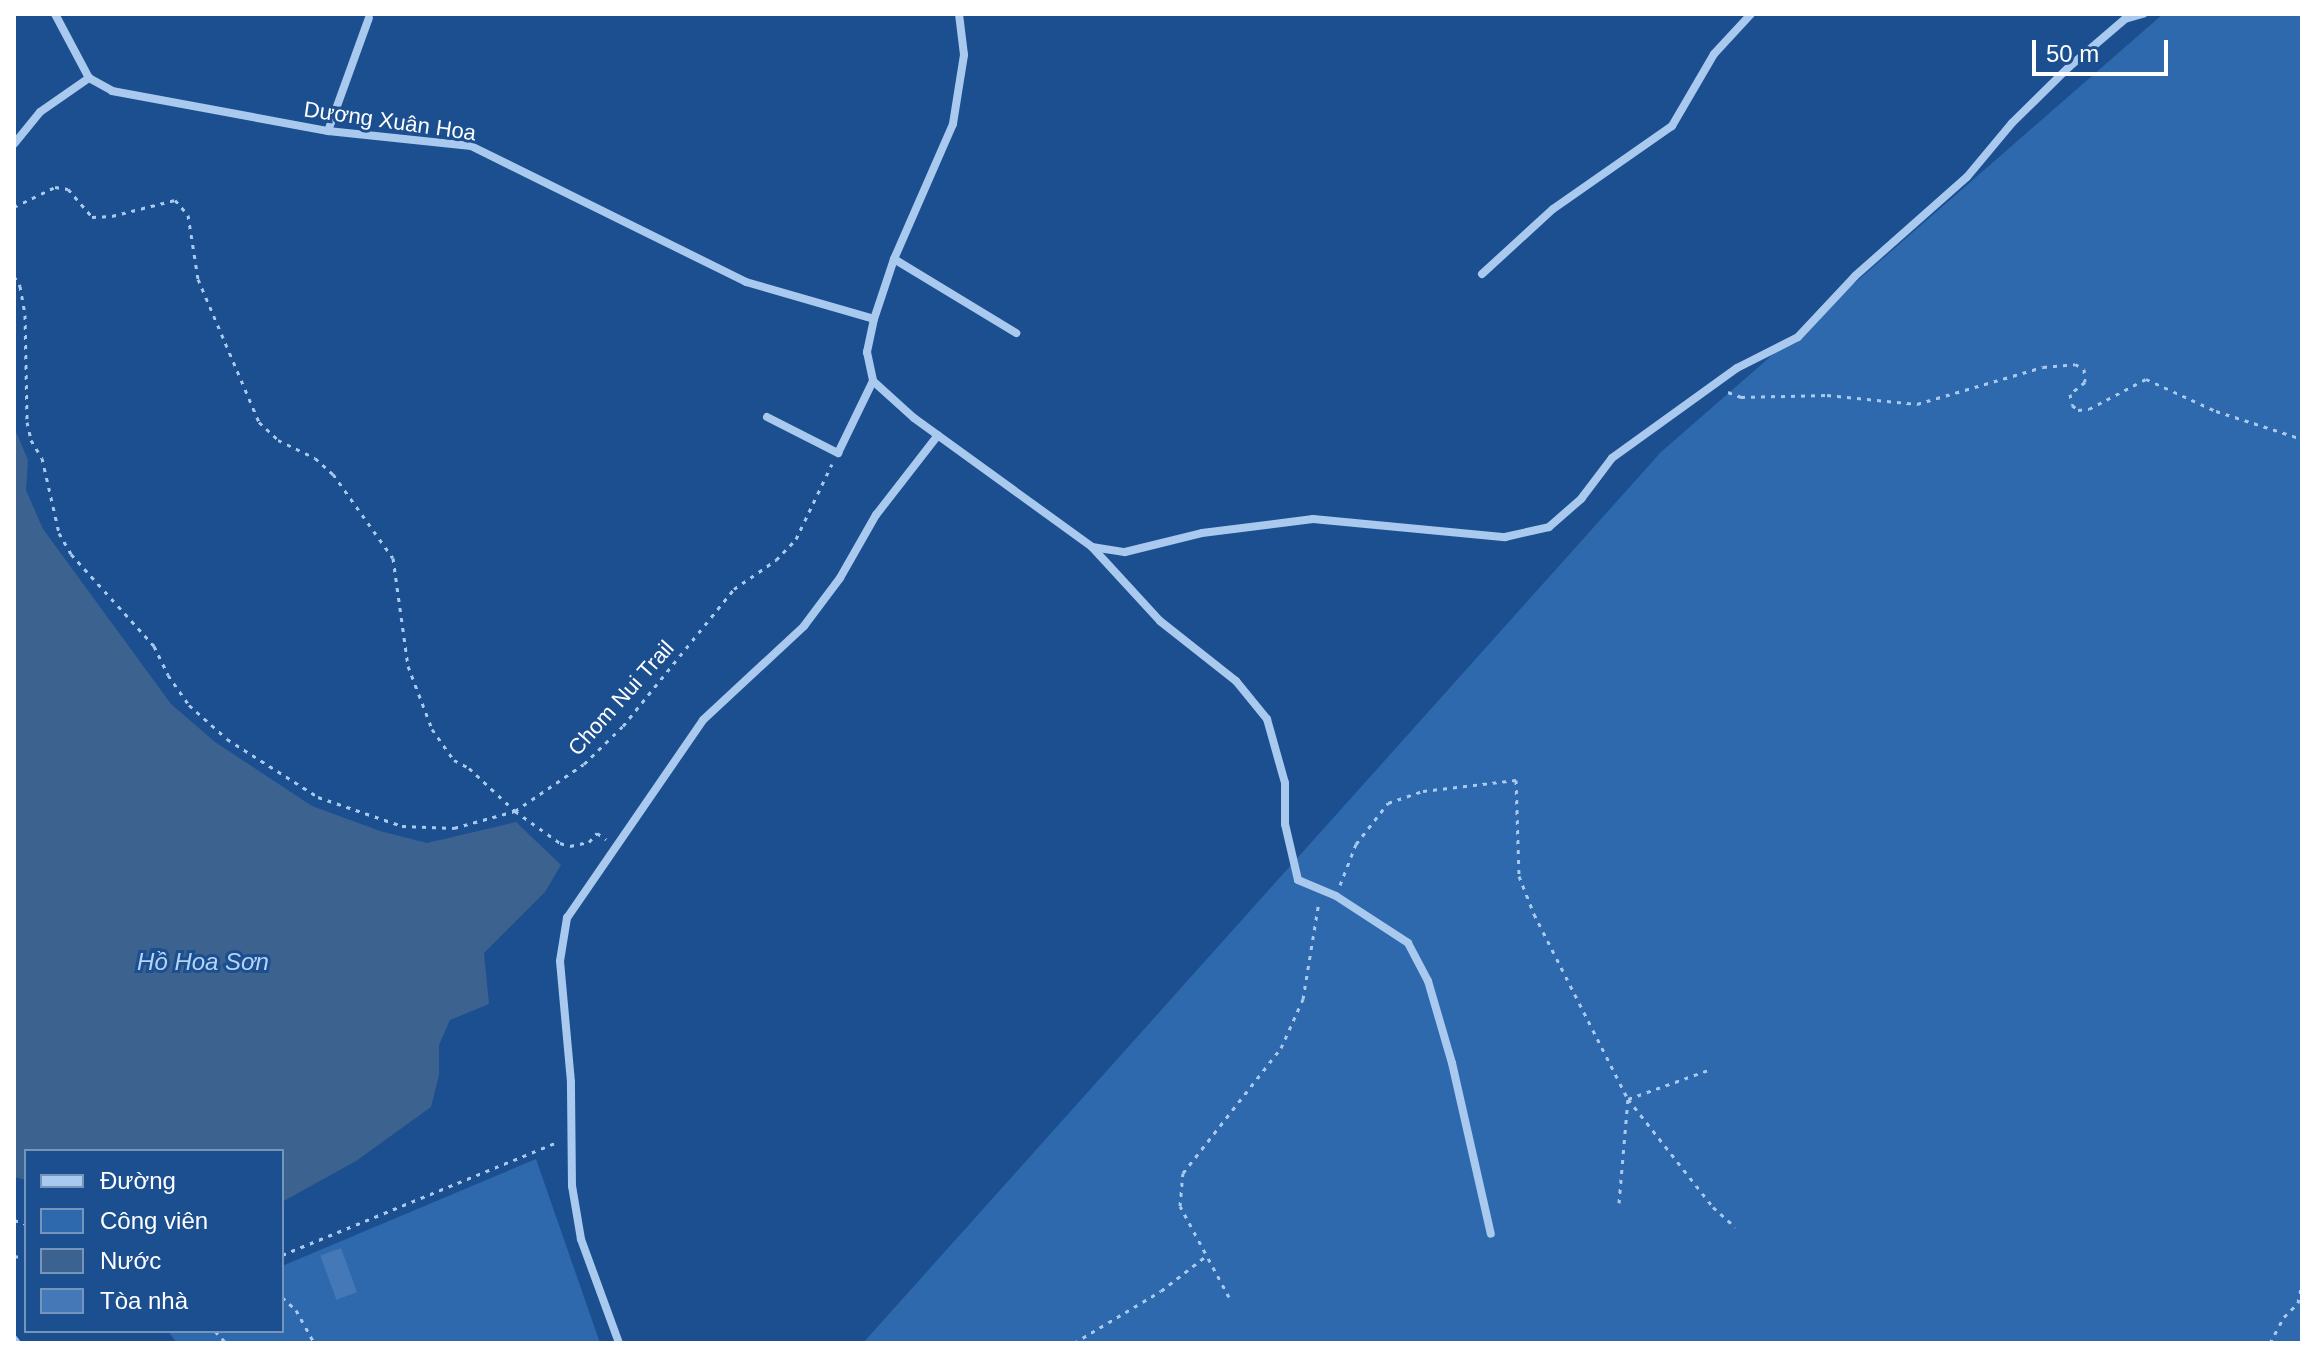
<!DOCTYPE html>
<meta charset="utf-8">
<style>
body{margin:0}
#map{position:relative;width:2316px;height:1357px;overflow:hidden;background:#1b4f8f;font-family:Helvetica,sans-serif}
div>[style]{position:absolute}
[style*='--x']{left:calc(var(--x)*1px);top:calc(var(--y)*1px);width:calc(var(--w)*1px);rotate:calc(var(--a)*1deg)}
.green>*{inset:0;background:#2e69ad}
.water>*{inset:0;background:#3c6290}
.building>*{inset:0;background:#4478b7;transform-origin:0 0}
.path>*{height:3px;margin-top:-1.5px;transform-origin:0;background:repeating-linear-gradient(90deg,#a9c9ee 0 4px,transparent 0 10px)}
.lane>*{height:6px;margin:-3px;padding:0 3px;transform-origin:3px;border-radius:3px;background:#a9c9ee}
.street>*{height:8px;margin:-4px;padding:0 4px;transform-origin:4px;border-radius:4px;background:#a9c9ee}
span{translate:-50% -50%;white-space:nowrap;text-align:center;line-height:1.15;-webkit-text-stroke:6px #1b4f8f;paint-order:stroke}
.street-label{font-size:22px;color:#fff}
.water-label{font-size:24px;color:#b5d3f5;font-style:italic}
.frame{position:absolute;inset:0;border:16px solid #fff;pointer-events:none}
.legend{position:absolute;left:24px;top:1149px;width:260px;height:184px;box-sizing:border-box;background:#1b4f8f;border:2px solid #7695bc;margin:0;padding:10px 14px;list-style:none;font-size:24px;color:#fff}
.legend li{display:flex;align-items:center;gap:16px;height:40px}
.legend b{width:40px;border:2px solid #7695bc}
.scale{position:absolute;left:2032px;top:40px;width:136px;height:36px;box-sizing:border-box;border:4px solid #fff;border-top:0;padding-left:10px;font-size:24px;line-height:28px;white-space:nowrap;color:#fff;-webkit-text-stroke:6px #1b4f8f;paint-order:stroke}
</style>
<div id="map">
<div class="green">
<i style="clip-path:polygon(2163px 14px,2302px 14px,2302px 1343px,863px 1343px,1661px 452px)"></i>
<i style="clip-path:polygon(536px 1159px,600px 1343px,177px 1343px,168px 1331px,282px 1331px,282px 1266px)"></i>
</div>
<div class="water">
<i style="clip-path:polygon(14px 427px,28px 460px,26px 490px,43px 529px,171px 704px,215px 742px,312px 806px,380px 831px,427px 843px,516px 822px,561px 865px,545px 892px,484px 953px,489px 1004px,450px 1020px,439px 1045px,439px 1075px,431px 1107px,356px 1161px,282px 1202px,282px 1151px,26px 1151px,26px 1180px,14px 1177px)"></i>
</div>
<div class="building">
<i style="left:341px;top:1248px;width:47px;height:22px;rotate:70deg"></i>
</div>
<div class="path">
<i style="--x:14;--y:207;--w:46;--a:-26"></i>
<i style="--x:55;--y:187;--w:13;--a:9"></i>
<i style="--x:68;--y:189;--w:37;--a:49"></i>
<i style="--x:92;--y:217;--w:20;--a:-3"></i>
<i style="--x:112;--y:216;--w:65;--a:-14.3"></i>
<i style="--x:175;--y:200;--w:20;--a:49"></i>
<i style="--x:188;--y:215;--w:65;--a:81.1"></i>
<i style="--x:198;--y:279;--w:155;--a:66.9"></i>
<i style="--x:259;--y:422;--w:26;--a:43"></i>
<i style="--x:278;--y:440;--w:41;--a:25.9"></i>
<i style="--x:315;--y:458;--w:24;--a:42"></i>
<i style="--x:333;--y:474;--w:103;--a:54.5"></i>
<i style="--x:393;--y:558;--w:109;--a:82.1"></i>
<i style="--x:408;--y:666;--w:67;--a:69.1"></i>
<i style="--x:432;--y:729;--w:38;--a:55"></i>
<i style="--x:454;--y:760;--w:17;--a:28"></i>
<i style="--x:469;--y:768;--w:63;--a:43.1"></i>
<i style="--x:515;--y:811;--w:55;--a:35.4"></i>
<i style="--x:560;--y:843;--w:10;--a:17"></i>
<i style="--x:570;--y:846;--w:19;--a:-12"></i>
<i style="--x:589;--y:842;--w:12;--a:-48"></i>
<i style="--x:597;--y:833;--w:11;--a:34"></i>
<i style="--x:14;--y:276;--w:12;--a:59"></i>
<i style="--x:20;--y:286;--w:29;--a:80"></i>
<i style="--x:25;--y:315;--w:107;--a:88.9"></i>
<i style="--x:27;--y:422;--w:18;--a:77"></i>
<i style="--x:31;--y:440;--w:21;--a:59"></i>
<i style="--x:42;--y:458;--w:77;--a:77.2"></i>
<i style="--x:59;--y:533;--w:24;--a:60"></i>
<i style="--x:71;--y:554;--w:124;--a:47.9"></i>
<i style="--x:154;--y:646;--w:32;--a:64"></i>
<i style="--x:168;--y:675;--w:37;--a:55"></i>
<i style="--x:189;--y:705;--w:51;--a:41.8"></i>
<i style="--x:227;--y:739;--w:108;--a:32.5"></i>
<i style="--x:318;--y:797;--w:89;--a:19"></i>
<i style="--x:402;--y:826;--w:52;--a:2.2"></i>
<i style="--x:454;--y:828;--w:63;--a:-15.6"></i>
<i style="--x:515;--y:811;--w:83;--a:-34.3"></i>
<i style="--x:584;--y:764;--w:54;--a:-44.3"></i>
<i style="--x:623;--y:726;--w:176;--a:-51"></i>
<i style="--x:734;--y:589;--w:51;--a:-34.6"></i>
<i style="--x:776;--y:560;--w:29;--a:-46"></i>
<i style="--x:796;--y:539;--w:83;--a:-64.4"></i>
<i style="--x:1728;--y:392;--w:14;--a:21"></i>
<i style="--x:1741;--y:397;--w:86;--a:-1.3"></i>
<i style="--x:1827;--y:395;--w:90;--a:5.7"></i>
<i style="--x:1917;--y:404;--w:131;--a:-16.4"></i>
<i style="--x:2043;--y:367;--w:32;--a:-5"></i>
<i style="--x:2075;--y:364;--w:10;--a:29"></i>
<i style="--x:2084;--y:369;--w:13;--a:86"></i>
<i style="--x:2085;--y:382;--w:19;--a:141"></i>
<i style="--x:2070;--y:394;--w:11;--a:80"></i>
<i style="--x:2072;--y:405;--w:8;--a:40"></i>
<i style="--x:2078;--y:410;--w:11;--a:-5"></i>
<i style="--x:2089;--y:409;--w:64;--a:-27.8"></i>
<i style="--x:2146;--y:379;--w:77;--a:24.6"></i>
<i style="--x:2216;--y:411;--w:90;--a:18"></i>
<i style="--x:1340;--y:885;--w:44;--a:-68.7"></i>
<i style="--x:1356;--y:844;--w:52;--a:-52"></i>
<i style="--x:1388;--y:803;--w:37;--a:-19"></i>
<i style="--x:1423;--y:791;--w:94;--a:-6.7"></i>
<i style="--x:1516;--y:780;--w:96;--a:88.2"></i>
<i style="--x:1519;--y:876;--w:41;--a:68.5"></i>
<i style="--x:1534;--y:914;--w:208;--a:63.1"></i>
<i style="--x:1628;--y:1099;--w:137;--a:51.8"></i>
<i style="--x:1713;--y:1207;--w:30;--a:42"></i>
<i style="--x:1619;--y:1203;--w:104;--a:-85.1"></i>
<i style="--x:1628;--y:1099;--w:88;--a:-19.9"></i>
<i style="--x:14;--y:1220;--w:13;--a:18"></i>
<i style="--x:282;--y:1255;--w:298;--a:-22.3"></i>
<i style="--x:14;--y:1256;--w:12;--a:9"></i>
<i style="--x:282;--y:1297;--w:19;--a:43"></i>
<i style="--x:296;--y:1310;--w:38;--a:61"></i>
<i style="--x:1229;--y:1297;--w:103;--a:-118.3"></i>
<i style="--x:1180;--y:1206;--w:33;--a:-85"></i>
<i style="--x:1183;--y:1173;--w:159;--a:-51.9"></i>
<i style="--x:1281;--y:1048;--w:54;--a:-65.8"></i>
<i style="--x:1303;--y:999;--w:99;--a:-80.7"></i>
<i style="--x:215;--y:1331;--w:16;--a:47"></i>
<i style="--x:1074;--y:1343;--w:101;--a:-30.9"></i>
<i style="--x:1161;--y:1291;--w:57;--a:-37.9"></i>
<i style="--x:2270;--y:1343;--w:30;--a:-62"></i>
<i style="--x:2284;--y:1317;--w:20;--a:-45"></i>
<i style="--x:2298;--y:1303;--w:20;--a:-79"></i>
</div>
<div class="lane">
<i style="--x:14;--y:1338;--w:6;--a:51"></i>
</div>
<div class="street">
<i style="--x:55;--y:14;--w:72;--a:62"></i>
<i style="--x:89;--y:78;--w:26;--a:29"></i>
<i style="--x:112;--y:91;--w:220;--a:10.5"></i>
<i style="--x:328;--y:131;--w:144;--a:6"></i>
<i style="--x:471;--y:146;--w:307;--a:26.3"></i>
<i style="--x:746;--y:282;--w:133;--a:16.1"></i>
<i style="--x:959;--y:14;--w:41;--a:83"></i>
<i style="--x:964;--y:55;--w:70;--a:99.1"></i>
<i style="--x:953;--y:124;--w:147;--a:113.6"></i>
<i style="--x:894;--y:259;--w:63;--a:108.4"></i>
<i style="--x:874;--y:319;--w:34;--a:102"></i>
<i style="--x:867;--y:352;--w:30;--a:78"></i>
<i style="--x:873;--y:381;--w:55;--a:42.1"></i>
<i style="--x:914;--y:418;--w:220;--a:35.9"></i>
<i style="--x:1092;--y:547;--w:33;--a:9"></i>
<i style="--x:1125;--y:552;--w:79;--a:-13.9"></i>
<i style="--x:1202;--y:533;--w:112;--a:-7.2"></i>
<i style="--x:1313;--y:519;--w:193;--a:5.4"></i>
<i style="--x:1505;--y:537;--w:45;--a:-12.8"></i>
<i style="--x:1549;--y:527;--w:43;--a:-41.2"></i>
<i style="--x:1581;--y:499;--w:51;--a:-52.9"></i>
<i style="--x:1612;--y:458;--w:154;--a:-35.8"></i>
<i style="--x:1737;--y:368;--w:68;--a:-26.9"></i>
<i style="--x:1798;--y:337;--w:83;--a:-46.9"></i>
<i style="--x:1855;--y:276;--w:149;--a:-41.5"></i>
<i style="--x:1967;--y:177;--w:70;--a:-50.2"></i>
<i style="--x:2012;--y:123;--w:80;--a:-44.5"></i>
<i style="--x:2069;--y:67;--w:74;--a:-40.6"></i>
<i style="--x:2125;--y:19;--w:19;--a:-16"></i>
<i style="--x:328;--y:131;--w:120;--a:-70.1"></i>
<i style="--x:14;--y:144;--w:41;--a:-50.9"></i>
<i style="--x:40;--y:112;--w:60;--a:-34.8"></i>
<i style="--x:894;--y:259;--w:143;--a:31.2"></i>
<i style="--x:1482;--y:274;--w:96;--a:-42.5"></i>
<i style="--x:1553;--y:209;--w:145;--a:-34.9"></i>
<i style="--x:1672;--y:126;--w:83;--a:-59.7"></i>
<i style="--x:1714;--y:54;--w:54;--a:-47.2"></i>
<i style="--x:767;--y:417;--w:80;--a:26.9"></i>
<i style="--x:838;--y:453;--w:80;--a:-64.1"></i>
<i style="--x:1092;--y:547;--w:100;--a:47.4"></i>
<i style="--x:1160;--y:621;--w:97;--a:38.3"></i>
<i style="--x:1236;--y:681;--w:49;--a:50.8"></i>
<i style="--x:1267;--y:719;--w:66;--a:74.3"></i>
<i style="--x:1285;--y:783;--w:41;--a:90"></i>
<i style="--x:1285;--y:824;--w:57;--a:76.9"></i>
<i style="--x:1298;--y:880;--w:41;--a:22.8"></i>
<i style="--x:1336;--y:896;--w:86;--a:33.1"></i>
<i style="--x:1408;--y:943;--w:43;--a:62.2"></i>
<i style="--x:1428;--y:981;--w:85;--a:73.7"></i>
<i style="--x:1452;--y:1063;--w:175;--a:77.2"></i>
<i style="--x:619;--y:1343;--w:111;--a:-110.1"></i>
<i style="--x:581;--y:1239;--w:54;--a:-99.6"></i>
<i style="--x:572;--y:1186;--w:104;--a:-90.6"></i>
<i style="--x:571;--y:1082;--w:121;--a:-95.2"></i>
<i style="--x:560;--y:961;--w:44;--a:-80.8"></i>
<i style="--x:567;--y:918;--w:240;--a:-55.5"></i>
<i style="--x:703;--y:720;--w:138;--a:-42.9"></i>
<i style="--x:804;--y:626;--w:60;--a:-53.1"></i>
<i style="--x:840;--y:578;--w:73;--a:-60.3"></i>
<i style="--x:876;--y:515;--w:101;--a:-52.2"></i>
</div>
<div class="street-label">
<span style="left:390px;top:121px;rotate:8deg">Dương Xuân Hoa</span>
<span style="left:621px;top:698px;rotate:-48deg">Chom Nui Trail</span>
</div>
<div class="water-label">
<span style="left:203px;top:962px">Hồ Hoa Sơn</span>
</div>
<div class="frame"></div>
<ul class="legend">
<li><b style="height:10px;background:#a9c9ee"></b>Đường</li>
<li><b style="height:22px;background:#2e69ad"></b>Công viên</li>
<li><b style="height:22px;background:#3c6290"></b>Nước</li>
<li><b style="height:22px;background:#4478b7"></b>Tòa nhà</li>
</ul>
<div class="scale">50 m</div>
</div>
